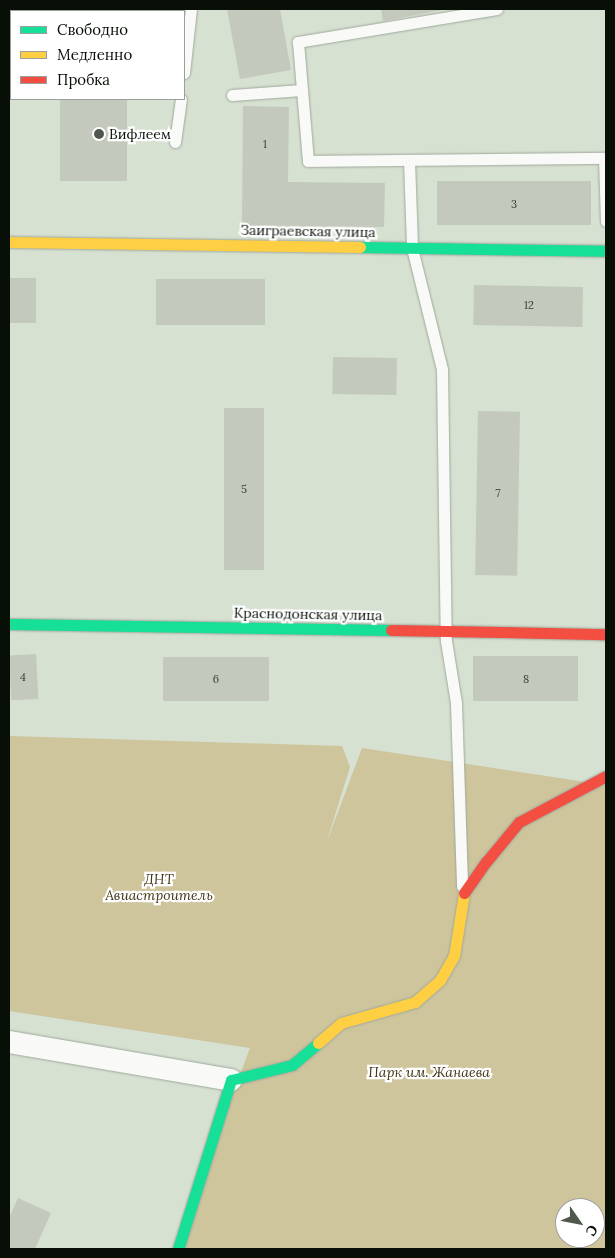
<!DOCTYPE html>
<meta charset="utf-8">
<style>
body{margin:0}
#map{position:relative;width:615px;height:1258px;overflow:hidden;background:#d6e1d1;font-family:Lora,serif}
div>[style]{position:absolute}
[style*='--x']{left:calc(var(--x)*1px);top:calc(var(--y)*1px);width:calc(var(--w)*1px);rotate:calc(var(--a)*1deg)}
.green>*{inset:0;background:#cec59c}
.building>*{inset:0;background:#c3c9bc;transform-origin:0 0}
.roads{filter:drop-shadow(0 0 1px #a0a89c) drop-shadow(0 0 1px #a0a89c)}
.lane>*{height:11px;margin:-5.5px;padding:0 5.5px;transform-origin:5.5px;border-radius:5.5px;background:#f9faf8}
.street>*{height:22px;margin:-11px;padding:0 11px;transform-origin:11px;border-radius:11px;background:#f9faf8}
.fast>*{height:11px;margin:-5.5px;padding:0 5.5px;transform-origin:5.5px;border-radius:5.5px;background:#16e098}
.slow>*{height:11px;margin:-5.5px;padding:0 5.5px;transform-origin:5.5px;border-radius:5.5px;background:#ffcf43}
.jam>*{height:11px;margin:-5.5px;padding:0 5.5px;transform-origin:5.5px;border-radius:5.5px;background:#f24e42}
.dots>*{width:14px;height:14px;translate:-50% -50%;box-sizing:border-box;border:2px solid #fff;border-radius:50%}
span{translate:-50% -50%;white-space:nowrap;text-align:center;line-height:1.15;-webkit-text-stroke:4.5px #fff;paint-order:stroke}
.number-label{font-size:11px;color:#373e34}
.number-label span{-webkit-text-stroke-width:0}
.poi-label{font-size:14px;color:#080f07}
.left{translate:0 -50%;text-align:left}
.street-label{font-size:14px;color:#080f07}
.park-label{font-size:14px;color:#423616;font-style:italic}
.frame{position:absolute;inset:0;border:10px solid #080f07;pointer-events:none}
.legend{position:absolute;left:10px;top:10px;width:175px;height:90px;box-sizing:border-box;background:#fff;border:1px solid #9c9f9c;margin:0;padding:6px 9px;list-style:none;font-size:15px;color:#080f07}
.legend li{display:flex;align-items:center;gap:10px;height:25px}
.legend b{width:25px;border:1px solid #9c9f9c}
.north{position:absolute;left:555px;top:1198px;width:50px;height:50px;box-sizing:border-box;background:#fff;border:1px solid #9c9f9c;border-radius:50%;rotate:123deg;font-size:14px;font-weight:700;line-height:20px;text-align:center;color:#080f07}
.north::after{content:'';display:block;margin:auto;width:18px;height:22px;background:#50584e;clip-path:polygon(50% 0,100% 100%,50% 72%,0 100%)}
</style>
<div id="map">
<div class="green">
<i style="clip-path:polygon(evenodd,9px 736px,342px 746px,350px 767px,326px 844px,362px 748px,606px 785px,606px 1249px,175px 1249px,250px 1048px,9px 1011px,9px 736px,565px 1208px,595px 1208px,595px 1238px,565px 1238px,565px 1208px)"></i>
</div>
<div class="building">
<i style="clip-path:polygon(227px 9px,280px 9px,291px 70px,240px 79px)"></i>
<i style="clip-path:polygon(381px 9px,442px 9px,442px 10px,383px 21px)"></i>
<i style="left:60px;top:99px;width:67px;height:82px"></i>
<i style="clip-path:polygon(243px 106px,289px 107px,288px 182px,385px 183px,384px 227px,242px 226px)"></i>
<i style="left:437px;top:181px;width:154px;height:44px"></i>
<i style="left:9px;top:278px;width:27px;height:45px"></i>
<i style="left:156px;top:279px;width:109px;height:46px"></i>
<i style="left:474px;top:285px;width:109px;height:40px;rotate:1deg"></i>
<i style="left:333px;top:357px;width:64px;height:37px;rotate:1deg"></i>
<i style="left:224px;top:408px;width:40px;height:162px"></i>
<i style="left:478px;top:411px;width:42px;height:164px;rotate:1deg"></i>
<i style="left:36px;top:654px;width:45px;height:27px;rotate:87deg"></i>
<i style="left:578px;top:656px;width:45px;height:105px;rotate:90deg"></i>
<i style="left:269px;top:657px;width:44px;height:106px;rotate:90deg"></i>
<i style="clip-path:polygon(18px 1198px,51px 1213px,35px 1249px,9px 1249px,9px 1218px)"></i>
</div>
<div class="roads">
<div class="lane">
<i style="--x:497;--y:9;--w:202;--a:170.6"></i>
<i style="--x:298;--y:42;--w:119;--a:85.2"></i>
<i style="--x:308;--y:161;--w:298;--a:-0.6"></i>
<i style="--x:184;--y:73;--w:64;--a:-83.8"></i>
<i style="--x:232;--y:95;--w:70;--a:-4.1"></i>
<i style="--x:175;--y:142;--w:43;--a:-82.1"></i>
<i style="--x:604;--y:158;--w:63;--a:88.2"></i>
<i style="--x:409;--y:160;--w:88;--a:88"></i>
<i style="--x:412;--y:248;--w:125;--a:76.1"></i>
<i style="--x:442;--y:369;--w:272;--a:89.2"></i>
<i style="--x:446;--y:641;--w:63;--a:80.8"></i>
<i style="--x:456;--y:703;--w:183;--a:88.1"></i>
</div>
<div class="street">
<i style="--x:9;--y:1042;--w:225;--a:9.7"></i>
</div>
<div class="fast">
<i style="--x:360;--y:247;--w:246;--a:0.9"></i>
<i style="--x:9;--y:624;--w:382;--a:0.9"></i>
<i style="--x:178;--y:1249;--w:177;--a:-72.6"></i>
<i style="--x:231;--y:1080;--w:63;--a:-13.8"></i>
<i style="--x:292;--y:1065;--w:34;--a:-40"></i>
</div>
<div class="slow">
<i style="--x:9;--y:242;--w:351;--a:0.8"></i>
<i style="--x:318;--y:1043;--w:30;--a:-41"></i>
<i style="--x:341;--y:1023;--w:77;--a:-15.8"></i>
<i style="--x:415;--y:1002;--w:33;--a:-41"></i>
<i style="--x:440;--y:980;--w:28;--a:-60"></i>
<i style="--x:454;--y:956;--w:64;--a:-81"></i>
</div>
<div class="jam">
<i style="--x:391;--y:630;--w:215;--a:1.1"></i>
<i style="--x:464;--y:893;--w:38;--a:-55"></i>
<i style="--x:486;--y:862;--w:52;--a:-50.5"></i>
<i style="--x:519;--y:822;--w:98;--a:-27.9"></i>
</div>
</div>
<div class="dots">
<i style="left:99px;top:134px;background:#50584e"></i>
</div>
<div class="number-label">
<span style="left:265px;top:144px">1</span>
<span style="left:514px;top:204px">3</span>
<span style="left:529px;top:305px">12</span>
<span style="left:244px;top:489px">5</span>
<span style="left:498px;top:493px">7</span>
<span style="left:23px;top:677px">4</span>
<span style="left:216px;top:679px">6</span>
<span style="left:526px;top:679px">8</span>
</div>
<div class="poi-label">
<span class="left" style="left:109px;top:134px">Вифлеем</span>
</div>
<div class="street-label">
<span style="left:308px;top:231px;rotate:1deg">Заиграевская улица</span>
<span style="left:308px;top:614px;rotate:1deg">Краснодонская улица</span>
</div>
<div class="park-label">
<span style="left:159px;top:887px">ДНТ<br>Авиастроитель</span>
<span style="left:429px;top:1072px">Парк им. Жанаева</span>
</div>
<div class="frame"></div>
<ul class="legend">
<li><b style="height:6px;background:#16e098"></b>Свободно</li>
<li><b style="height:6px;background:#ffcf43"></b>Медленно</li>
<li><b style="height:6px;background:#f24e42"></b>Пробка</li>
</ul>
<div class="north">С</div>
</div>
